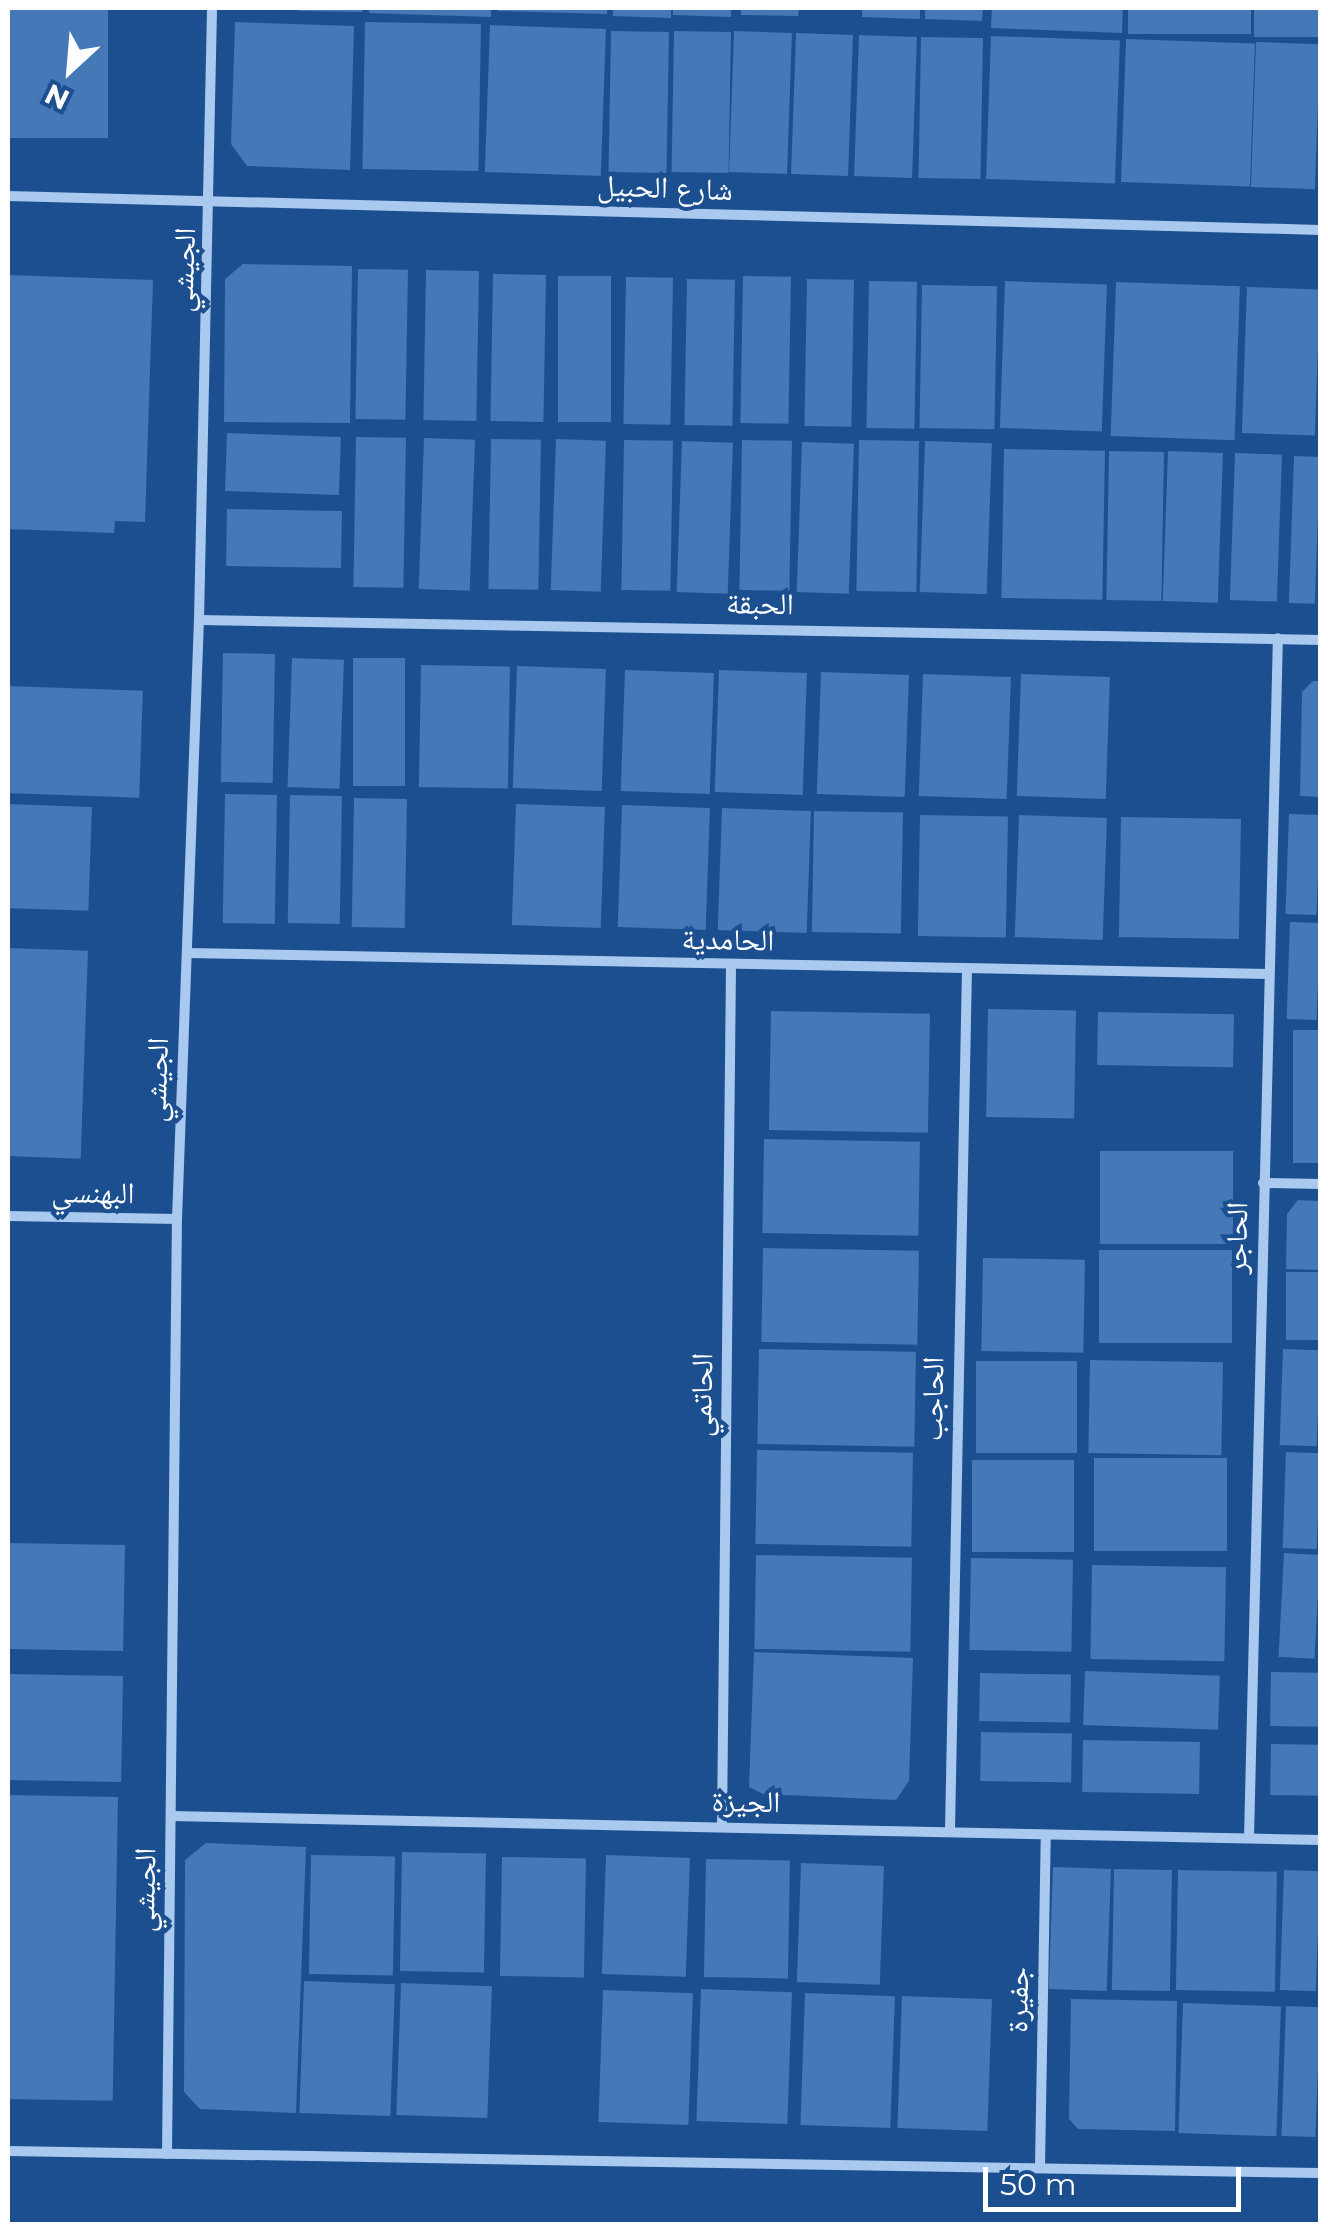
<!DOCTYPE html>
<meta charset="utf-8">
<style>
body{margin:0}
#map{position:relative;width:1328px;height:2232px;overflow:hidden;background:#1b4f8f;font-family:Montserrat,"Noto Naskh Arabic",sans-serif}
div>[style]{position:absolute}
[style*='--x']{left:calc(var(--x)*1px);top:calc(var(--y)*1px);width:calc(var(--w)*1px);rotate:calc(var(--a)*1deg)}
.building>*{inset:0;background:#4478b7;transform-origin:0 0}
.minor>*{height:10px;margin:-5px;padding:0 5px;transform-origin:5px;border-radius:5px;background:#a9c9ee}
span{translate:-50% -50%;white-space:nowrap;text-align:center;line-height:1.15;-webkit-text-stroke:8px #1b4f8f;paint-order:stroke}
.street-label{font-size:30px;color:#fff}
.frame{position:absolute;inset:0;border:10px solid #fff;pointer-events:none}
.north{position:absolute;left:20px;top:20px;width:100px;height:100px;-webkit-text-stroke:8px #1b4f8f;paint-order:stroke;rotate:206deg;font-size:28px;font-weight:700;line-height:40px;text-align:center;color:#fff}
.north::after{content:'';display:block;margin:auto;width:35px;height:45px;background:#fff;clip-path:polygon(50% 0,100% 100%,50% 72%,0 100%)}
.scale{position:absolute;left:983px;top:2167px;width:258px;height:45px;box-sizing:border-box;border:5px solid #fff;border-top:0;padding-left:12px;font-size:30px;line-height:35px;white-space:nowrap;color:#fff;-webkit-text-stroke:8px #1b4f8f;paint-order:stroke}
</style>
<div id="map">
<div class="building">
<i style="left:8px;top:8px;width:100px;height:130px"></i>
<i style="clip-path:polygon(299px 8px,363px 8px,362px 12px,299px 11px)"></i>
<i style="clip-path:polygon(369px 8px,491px 8px,491px 17px,369px 13px)"></i>
<i style="clip-path:polygon(498px 8px,607px 8px,607px 14px,498px 11px)"></i>
<i style="clip-path:polygon(613px 8px,671px 8px,671px 18px,613px 16px)"></i>
<i style="clip-path:polygon(673px 8px,731px 8px,731px 17px,673px 15px)"></i>
<i style="clip-path:polygon(741px 8px,799px 8px,798px 16px,741px 15px)"></i>
<i style="clip-path:polygon(862px 8px,920px 8px,920px 19px,862px 17px)"></i>
<i style="clip-path:polygon(925px 8px,983px 8px,982px 21px,925px 19px)"></i>
<i style="clip-path:polygon(992px 8px,1123px 8px,1122px 33px,991px 28px)"></i>
<i style="left:1128px;top:8px;width:123px;height:26px"></i>
<i style="left:1254px;top:8px;width:66px;height:29px"></i>
<i style="clip-path:polygon(235px 22px,354px 26px,350px 170px,247px 166px,231px 144px)"></i>
<i style="left:365px;top:22px;width:116px;height:147px;rotate:1deg"></i>
<i style="left:490px;top:25px;width:116px;height:147px;rotate:2deg"></i>
<i style="left:611px;top:31px;width:58px;height:141px;rotate:1deg"></i>
<i style="left:674px;top:31px;width:57px;height:141px;rotate:1deg"></i>
<i style="left:734px;top:31px;width:58px;height:141px;rotate:2deg"></i>
<i style="left:796px;top:33px;width:57px;height:141px;rotate:2deg"></i>
<i style="left:859px;top:35px;width:58px;height:141px;rotate:2deg"></i>
<i style="left:991px;top:36px;width:129px;height:143px;rotate:2deg"></i>
<i style="left:921px;top:37px;width:62px;height:141px;rotate:1deg"></i>
<i style="left:1126px;top:39px;width:129px;height:143px;rotate:2deg"></i>
<i style="left:1256px;top:42px;width:64px;height:145px;rotate:2deg"></i>
<i style="clip-path:polygon(243px 264px,352px 266px,350px 423px,224px 422px,225px 279px)"></i>
<i style="left:358px;top:269px;width:50px;height:150px;rotate:1deg"></i>
<i style="left:426px;top:270px;width:53px;height:150px;rotate:1deg"></i>
<i style="left:493px;top:274px;width:53px;height:147px;rotate:1deg"></i>
<i style="clip-path:polygon(8px 275px,153px 280px,145px 522px,115px 521px,114px 533px,8px 529px)"></i>
<i style="left:558px;top:276px;width:53px;height:146px"></i>
<i style="left:743px;top:276px;width:48px;height:147px;rotate:1deg"></i>
<i style="left:626px;top:277px;width:47px;height:147px;rotate:1deg"></i>
<i style="left:687px;top:279px;width:48px;height:146px;rotate:1deg"></i>
<i style="left:807px;top:279px;width:47px;height:147px;rotate:1deg"></i>
<i style="left:869px;top:281px;width:48px;height:147px;rotate:1deg"></i>
<i style="left:1005px;top:281px;width:102px;height:147px;rotate:2deg"></i>
<i style="left:1116px;top:282px;width:124px;height:154px;rotate:2deg"></i>
<i style="left:922px;top:285px;width:75px;height:143px;rotate:1deg"></i>
<i style="left:1247px;top:287px;width:73px;height:146px;rotate:2deg"></i>
<i style="left:227px;top:433px;width:114px;height:58px;rotate:2deg"></i>
<i style="left:356px;top:437px;width:50px;height:150px;rotate:1deg"></i>
<i style="left:424px;top:438px;width:51px;height:151px;rotate:2deg"></i>
<i style="left:491px;top:439px;width:50px;height:150px;rotate:1deg"></i>
<i style="left:556px;top:439px;width:50px;height:151px;rotate:2deg"></i>
<i style="left:624px;top:440px;width:49px;height:150px;rotate:1deg"></i>
<i style="left:742px;top:440px;width:50px;height:150px;rotate:1deg"></i>
<i style="left:859px;top:440px;width:60px;height:151px;rotate:1deg"></i>
<i style="left:682px;top:441px;width:51px;height:151px;rotate:2deg"></i>
<i style="left:925px;top:441px;width:67px;height:151px;rotate:2deg"></i>
<i style="left:802px;top:442px;width:52px;height:150px;rotate:2deg"></i>
<i style="left:1004px;top:449px;width:101px;height:149px;rotate:1deg"></i>
<i style="left:1109px;top:451px;width:55px;height:149px;rotate:1deg"></i>
<i style="left:1168px;top:451px;width:55px;height:150px;rotate:2deg"></i>
<i style="left:1235px;top:453px;width:47px;height:147px;rotate:2deg"></i>
<i style="left:1294px;top:456px;width:26px;height:147px;rotate:2deg"></i>
<i style="left:227px;top:509px;width:115px;height:57px;rotate:1deg"></i>
<i style="left:223px;top:653px;width:52px;height:129px;rotate:1deg"></i>
<i style="left:292px;top:658px;width:52px;height:129px;rotate:2deg"></i>
<i style="left:353px;top:658px;width:52px;height:128px"></i>
<i style="left:421px;top:665px;width:89px;height:122px;rotate:1deg"></i>
<i style="left:517px;top:666px;width:89px;height:122px;rotate:2deg"></i>
<i style="left:625px;top:670px;width:89px;height:121px;rotate:2deg"></i>
<i style="left:719px;top:670px;width:88px;height:122px;rotate:2deg"></i>
<i style="left:821px;top:672px;width:88px;height:122px;rotate:2deg"></i>
<i style="left:923px;top:674px;width:88px;height:122px;rotate:2deg"></i>
<i style="left:1021px;top:674px;width:89px;height:122px;rotate:2deg"></i>
<i style="clip-path:polygon(1313px 681px,1320px 681px,1320px 797px,1300px 796px,1302px 692px)"></i>
<i style="left:8px;top:686px;width:135px;height:107px;rotate:2deg"></i>
<i style="left:225px;top:794px;width:52px;height:129px;rotate:1deg"></i>
<i style="left:290px;top:795px;width:52px;height:128px;rotate:1deg"></i>
<i style="left:354px;top:798px;width:53px;height:129px;rotate:1deg"></i>
<i style="left:8px;top:804px;width:84px;height:104px;rotate:2deg"></i>
<i style="left:516px;top:804px;width:89px;height:121px;rotate:2deg"></i>
<i style="left:622px;top:805px;width:88px;height:122px;rotate:2deg"></i>
<i style="left:722px;top:808px;width:89px;height:122px;rotate:2deg"></i>
<i style="left:814px;top:811px;width:89px;height:121px;rotate:1deg"></i>
<i style="left:1289px;top:814px;width:31px;height:100px;rotate:2deg"></i>
<i style="left:920px;top:815px;width:88px;height:121px;rotate:1deg"></i>
<i style="left:1019px;top:815px;width:88px;height:122px;rotate:2deg"></i>
<i style="left:1121px;top:817px;width:120px;height:120px;rotate:1deg"></i>
<i style="left:1290px;top:922px;width:30px;height:97px;rotate:2deg"></i>
<i style="left:8px;top:948px;width:80px;height:208px;rotate:2deg"></i>
<i style="left:988px;top:1009px;width:88px;height:108px;rotate:1deg"></i>
<i style="left:771px;top:1011px;width:159px;height:119px;rotate:1deg"></i>
<i style="left:1098px;top:1012px;width:136px;height:53px;rotate:1deg"></i>
<i style="left:1293px;top:1030px;width:27px;height:133px"></i>
<i style="left:764px;top:1139px;width:156px;height:94px;rotate:1deg"></i>
<i style="left:1100px;top:1151px;width:133px;height:93px"></i>
<i style="clip-path:polygon(1298px 1200px,1320px 1201px,1320px 1270px,1286px 1269px,1287px 1214px)"></i>
<i style="left:763px;top:1248px;width:156px;height:94px;rotate:1deg"></i>
<i style="left:1099px;top:1250px;width:133px;height:93px"></i>
<i style="left:983px;top:1258px;width:102px;height:93px;rotate:1deg"></i>
<i style="left:1286px;top:1272px;width:34px;height:68px"></i>
<i style="left:759px;top:1349px;width:157px;height:95px;rotate:1deg"></i>
<i style="left:1283px;top:1349px;width:37px;height:96px;rotate:2deg"></i>
<i style="left:1090px;top:1360px;width:133px;height:93px;rotate:1deg"></i>
<i style="left:976px;top:1361px;width:101px;height:92px"></i>
<i style="left:757px;top:1450px;width:156px;height:94px;rotate:1deg"></i>
<i style="left:1286px;top:1452px;width:34px;height:96px;rotate:2deg"></i>
<i style="left:1094px;top:1458px;width:133px;height:93px"></i>
<i style="left:972px;top:1460px;width:102px;height:92px"></i>
<i style="left:8px;top:1543px;width:117px;height:106px;rotate:1deg"></i>
<i style="left:1284px;top:1553px;width:36px;height:104px;rotate:3deg"></i>
<i style="left:756px;top:1555px;width:156px;height:94px;rotate:1deg"></i>
<i style="left:971px;top:1558px;width:102px;height:92px;rotate:1deg"></i>
<i style="left:1092px;top:1565px;width:134px;height:94px;rotate:1deg"></i>
<i style="clip-path:polygon(754px 1652px,913px 1658px,909px 1781px,896px 1800px,763px 1794px,749px 1787px)"></i>
<i style="left:1085px;top:1671px;width:135px;height:54px;rotate:2deg"></i>
<i style="left:1271px;top:1672px;width:49px;height:54px;rotate:1deg"></i>
<i style="left:980px;top:1673px;width:91px;height:48px;rotate:1deg"></i>
<i style="left:8px;top:1674px;width:115px;height:106px;rotate:1deg"></i>
<i style="left:981px;top:1732px;width:91px;height:49px;rotate:1deg"></i>
<i style="left:1083px;top:1740px;width:117px;height:52px;rotate:1deg"></i>
<i style="left:1271px;top:1744px;width:49px;height:51px;rotate:1deg"></i>
<i style="left:8px;top:1795px;width:110px;height:304px;rotate:1deg"></i>
<i style="clip-path:polygon(206px 1843px,306px 1847px,296px 2113px,200px 2109px,184px 2092px,185px 1860px)"></i>
<i style="left:402px;top:1852px;width:84px;height:119px;rotate:1deg"></i>
<i style="left:311px;top:1855px;width:84px;height:119px;rotate:1deg"></i>
<i style="left:606px;top:1855px;width:84px;height:119px;rotate:2deg"></i>
<i style="left:502px;top:1857px;width:84px;height:119px;rotate:1deg"></i>
<i style="left:706px;top:1859px;width:84px;height:118px;rotate:1deg"></i>
<i style="left:801px;top:1863px;width:83px;height:119px;rotate:2deg"></i>
<i style="left:1053px;top:1867px;width:58px;height:122px;rotate:2deg"></i>
<i style="left:1114px;top:1869px;width:58px;height:121px;rotate:1deg"></i>
<i style="left:1178px;top:1870px;width:99px;height:120px;rotate:1deg"></i>
<i style="left:1284px;top:1870px;width:36px;height:120px;rotate:2deg"></i>
<i style="left:304px;top:1981px;width:91px;height:132px;rotate:2deg"></i>
<i style="left:401px;top:1983px;width:91px;height:132px;rotate:2deg"></i>
<i style="left:701px;top:1989px;width:91px;height:132px;rotate:2deg"></i>
<i style="left:603px;top:1990px;width:90px;height:132px;rotate:2deg"></i>
<i style="left:805px;top:1993px;width:90px;height:132px;rotate:2deg"></i>
<i style="left:902px;top:1996px;width:90px;height:132px;rotate:2deg"></i>
<i style="clip-path:polygon(1071px 1999px,1177px 2001px,1175px 2131px,1078px 2129px,1069px 2119px)"></i>
<i style="left:1183px;top:2003px;width:98px;height:130px;rotate:2deg"></i>
<i style="left:1286px;top:2006px;width:34px;height:130px;rotate:2deg"></i>
</div>
<div class="minor">
<i style="--x:8;--y:196;--w:1312;--a:1.48"></i>
<i style="--x:199;--y:620;--w:1121;--a:1.02"></i>
<i style="--x:187;--y:953;--w:1082;--a:1.11"></i>
<i style="--x:1263;--y:1183;--w:57;--a:1"></i>
<i style="--x:8;--y:1216;--w:169;--a:1"></i>
<i style="--x:171;--y:1816;--w:1149;--a:1.2"></i>
<i style="--x:722;--y:1826;--w:861;--a:-89.4"></i>
<i style="--x:950;--y:1830;--w:860;--a:-88.87"></i>
<i style="--x:1249;--y:1838;--w:1200;--a:-88.62"></i>
<i style="--x:8;--y:2151;--w:1312;--a:0.96"></i>
<i style="--x:167;--y:2154;--w:935;--a:-89.39"></i>
<i style="--x:177;--y:1219;--w:599;--a:-87.9"></i>
<i style="--x:199;--y:620;--w:612;--a:-88.78"></i>
<i style="--x:1040;--y:2166;--w:331;--a:-89"></i>
</div>
<div class="street-label">
<span style="left:665px;top:188px;rotate:2deg">شارع الحبيل</span>
<span style="left:184px;top:270px;rotate:-88deg">الجيشي</span>
<span style="left:760px;top:604px;rotate:1deg">الحبقة</span>
<span style="left:728px;top:940px;rotate:1deg">الحامدية</span>
<span style="left:157px;top:1080px;rotate:-88deg">الجيشي</span>
<span style="left:93px;top:1193px;rotate:1deg">البهنسي</span>
<span style="left:1237px;top:1238px;rotate:-89deg">الحاجر</span>
<span style="left:702px;top:1395px;rotate:-89deg">الحاتمي</span>
<span style="left:933px;top:1399px;rotate:-89deg">الحاجب</span>
<span style="left:746px;top:1802px;rotate:1deg">الجيزة</span>
<span style="left:145px;top:1890px;rotate:-89deg">الجيشي</span>
<span style="left:1018px;top:2000px;rotate:-89deg">جفيرة</span>
</div>
<div class="frame"></div>
<div class="north">N</div>
<div class="scale">50 m</div>
</div>
